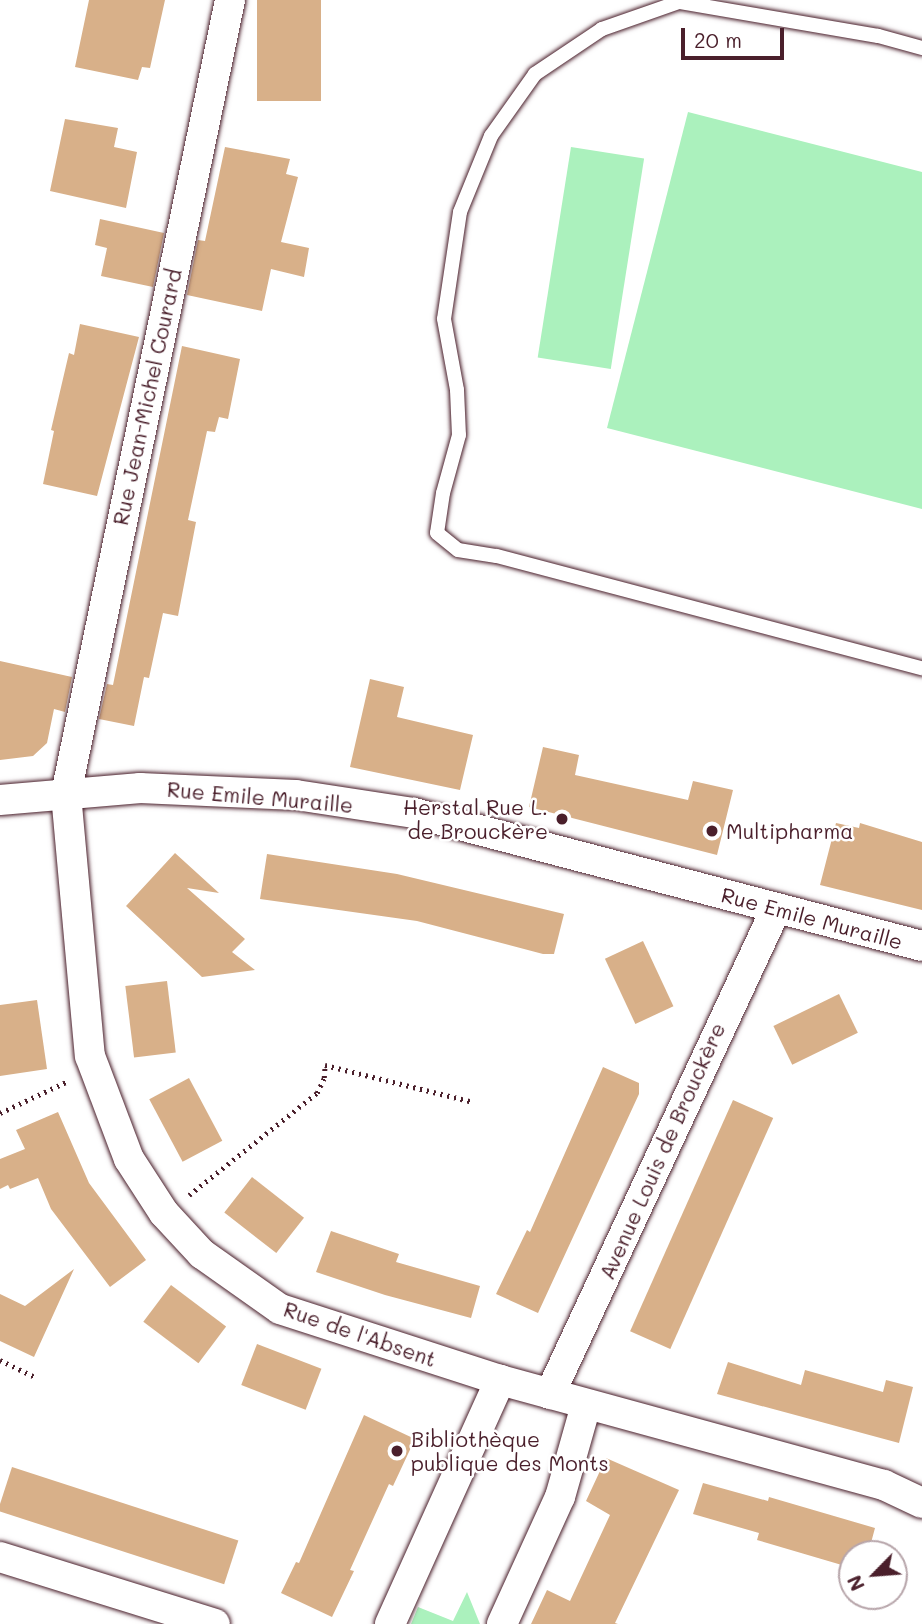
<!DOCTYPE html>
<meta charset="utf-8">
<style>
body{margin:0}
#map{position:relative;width:922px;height:1624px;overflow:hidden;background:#fff;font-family:Mali,sans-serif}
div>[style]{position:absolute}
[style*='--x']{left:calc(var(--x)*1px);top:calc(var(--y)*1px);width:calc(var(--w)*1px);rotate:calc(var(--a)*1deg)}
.green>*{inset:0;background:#abf1bd;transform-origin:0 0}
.building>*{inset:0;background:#d8b089;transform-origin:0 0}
.path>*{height:4.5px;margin-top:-2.25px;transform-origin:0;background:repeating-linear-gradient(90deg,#4a1f2b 0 2px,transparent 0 7px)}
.roads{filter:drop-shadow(0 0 2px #4a1f2b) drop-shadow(0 0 2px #4a1f2b)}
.lane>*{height:14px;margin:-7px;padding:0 7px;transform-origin:7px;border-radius:7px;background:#fff}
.street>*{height:30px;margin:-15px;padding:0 15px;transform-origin:15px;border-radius:15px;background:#fff}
.dots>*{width:19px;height:19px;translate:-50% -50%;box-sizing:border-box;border:4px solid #fff;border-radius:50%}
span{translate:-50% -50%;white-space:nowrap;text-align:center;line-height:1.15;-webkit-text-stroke:5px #fff;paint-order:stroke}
.street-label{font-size:21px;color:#4a1f2b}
.poi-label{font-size:21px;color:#4a1f2b}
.right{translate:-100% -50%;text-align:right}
.left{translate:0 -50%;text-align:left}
.north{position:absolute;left:838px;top:1540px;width:70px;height:70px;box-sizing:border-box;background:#fff;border:2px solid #b7a5aa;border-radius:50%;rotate:245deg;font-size:19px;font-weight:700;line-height:28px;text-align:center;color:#4a1f2b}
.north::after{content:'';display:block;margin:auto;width:24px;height:32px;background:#4a1f2b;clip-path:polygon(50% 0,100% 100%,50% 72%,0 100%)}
.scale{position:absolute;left:681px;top:28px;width:103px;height:32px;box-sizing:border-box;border:4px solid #4a1f2b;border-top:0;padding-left:9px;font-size:21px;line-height:24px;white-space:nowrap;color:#4a1f2b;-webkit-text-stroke:5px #fff;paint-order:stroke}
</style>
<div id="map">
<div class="green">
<i style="clip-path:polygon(688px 112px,922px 172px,922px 509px,607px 428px)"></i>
<i style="left:571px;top:147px;width:74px;height:213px;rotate:9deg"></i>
<i style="clip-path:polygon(467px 1592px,480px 1624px,411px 1624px,418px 1607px,453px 1621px)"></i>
</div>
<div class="building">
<i style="clip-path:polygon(89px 0,165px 0,150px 68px,142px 67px,138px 80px,75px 67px)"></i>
<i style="left:257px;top:0;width:64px;height:101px"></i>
<i style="clip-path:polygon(65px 119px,118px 128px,114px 147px,137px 152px,126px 208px,50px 191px)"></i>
<i style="clip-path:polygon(225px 147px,290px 159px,286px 174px,298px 177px,281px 242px,309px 248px,304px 277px,271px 269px,262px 311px,187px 295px,198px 240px,205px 241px)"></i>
<i style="clip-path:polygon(100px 219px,164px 233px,153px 287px,101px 276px,107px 248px,95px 245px)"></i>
<i style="clip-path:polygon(80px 324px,139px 337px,97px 496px,43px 484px,54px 431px,51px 430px,69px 353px,74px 355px)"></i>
<i style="clip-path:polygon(182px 346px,240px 359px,228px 419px,219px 417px,215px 432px,207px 431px,188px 520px,196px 522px,178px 616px,163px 613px,149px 678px,144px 677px,134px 726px,99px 719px,107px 684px,113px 685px)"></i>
<i style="clip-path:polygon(0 661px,72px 677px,65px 712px,54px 709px,47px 743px,33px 756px,0 760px)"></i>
<i style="clip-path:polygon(370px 679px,404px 687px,397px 717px,473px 735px,460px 790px,350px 767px)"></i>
<i style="clip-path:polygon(543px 747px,579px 755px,575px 775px,688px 800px,693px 781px,733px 790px,717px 855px,529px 807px)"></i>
<i style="clip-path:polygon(836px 823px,859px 828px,860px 823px,922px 842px,922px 910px,820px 885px)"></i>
<i style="clip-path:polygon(175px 853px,219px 893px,187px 888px,245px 939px,232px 952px,255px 970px,202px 977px,126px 906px)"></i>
<i style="clip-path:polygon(267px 854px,397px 874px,564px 914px,554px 954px,543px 954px,417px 921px,260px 899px)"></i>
<i style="left:643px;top:941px;width:72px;height:42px;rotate:65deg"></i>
<i style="left:167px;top:981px;width:72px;height:42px;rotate:83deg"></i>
<i style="left:839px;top:994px;width:43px;height:73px;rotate:64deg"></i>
<i style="clip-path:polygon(37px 1000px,47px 1069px,0 1076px,0 1005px)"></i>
<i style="clip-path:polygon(603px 1067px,639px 1083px,639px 1094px,538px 1313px,496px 1294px,527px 1230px,530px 1232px)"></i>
<i style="left:189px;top:1078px;width:71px;height:45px;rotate:62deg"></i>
<i style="left:733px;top:1100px;width:44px;height:253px;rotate:24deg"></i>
<i style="clip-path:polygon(58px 1112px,89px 1183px,146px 1260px,110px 1287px,51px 1209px,38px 1178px,10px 1189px,8px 1185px,0 1189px,0 1159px,25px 1149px,16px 1130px)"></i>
<i style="left:252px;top:1177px;width:66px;height:45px;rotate:38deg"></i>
<i style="clip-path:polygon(331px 1231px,399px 1254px,396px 1262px,480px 1286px,471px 1318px,385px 1295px,316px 1272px)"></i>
<i style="clip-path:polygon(74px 1269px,34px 1357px,0 1341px,0 1294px,25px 1306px)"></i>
<i style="left:171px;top:1285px;width:69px;height:46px;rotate:37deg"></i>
<i style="left:257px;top:1344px;width:69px;height:44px;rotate:21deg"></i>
<i style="clip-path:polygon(728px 1362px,801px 1385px,805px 1370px,883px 1392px,886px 1380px,913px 1387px,899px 1443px,717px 1394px)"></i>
<i style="clip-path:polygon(364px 1415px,415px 1439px,393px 1486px,389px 1484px,350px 1570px,354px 1571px,332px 1617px,281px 1593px,296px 1562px,299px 1563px)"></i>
<i style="clip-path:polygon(606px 1458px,679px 1490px,615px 1623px,618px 1624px,531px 1624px,547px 1590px,570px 1601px,610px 1515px,586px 1501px)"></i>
<i style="left:12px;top:1467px;width:238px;height:46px;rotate:18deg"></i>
<i style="clip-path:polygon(703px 1483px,768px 1501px,769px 1497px,875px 1528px,868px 1554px,852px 1554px,852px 1568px,757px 1540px,759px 1533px,693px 1514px)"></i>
</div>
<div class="path">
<i style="--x:0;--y:1113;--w:73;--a:-25.2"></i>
<i style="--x:189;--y:1195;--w:164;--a:-38.6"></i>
<i style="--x:317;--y:1093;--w:17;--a:-65"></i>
<i style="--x:324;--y:1078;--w:13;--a:-86"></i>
<i style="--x:325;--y:1065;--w:153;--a:14"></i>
<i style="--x:0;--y:1360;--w:39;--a:26"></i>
</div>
<div class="roads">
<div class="lane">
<i style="--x:922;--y:48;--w:46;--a:-164.7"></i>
<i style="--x:878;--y:36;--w:202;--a:-170.3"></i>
<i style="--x:679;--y:2;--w:82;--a:160.7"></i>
<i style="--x:602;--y:29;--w:81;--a:146.1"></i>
<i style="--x:535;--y:74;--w:76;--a:125.4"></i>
<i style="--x:491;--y:136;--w:82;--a:112.2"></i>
<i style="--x:460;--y:212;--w:108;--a:98.5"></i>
<i style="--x:444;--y:319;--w:72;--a:79.6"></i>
<i style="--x:457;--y:390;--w:45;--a:87.5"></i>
<i style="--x:459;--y:435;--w:60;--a:105.4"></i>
<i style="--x:443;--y:493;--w:40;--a:98.5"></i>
<i style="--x:437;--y:533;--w:27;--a:39"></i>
<i style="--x:458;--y:550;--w:39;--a:9"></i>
<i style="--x:497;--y:556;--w:440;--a:14.8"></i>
</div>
<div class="street">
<i style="--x:230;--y:0;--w:811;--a:101.67"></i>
<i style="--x:66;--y:794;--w:263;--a:84.8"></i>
<i style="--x:90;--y:1056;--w:110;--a:69.3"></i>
<i style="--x:129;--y:1159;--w:64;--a:57.1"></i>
<i style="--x:164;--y:1213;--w:56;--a:47.2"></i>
<i style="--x:202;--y:1254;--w:95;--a:35.2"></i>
<i style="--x:280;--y:1309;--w:231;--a:17.9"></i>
<i style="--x:500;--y:1380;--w:398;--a:15.3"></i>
<i style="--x:884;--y:1485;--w:42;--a:25.3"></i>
<i style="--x:0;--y:800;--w:141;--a:-4.9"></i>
<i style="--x:140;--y:788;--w:156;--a:2.6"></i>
<i style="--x:296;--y:795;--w:119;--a:8.7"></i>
<i style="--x:414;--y:813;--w:525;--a:14.67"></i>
<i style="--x:550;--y:1394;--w:535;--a:-65.02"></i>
<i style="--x:0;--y:1557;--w:225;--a:17.3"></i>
<i style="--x:390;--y:1624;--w:268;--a:-65.7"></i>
<i style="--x:502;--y:1624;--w:140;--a:-65.5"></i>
<i style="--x:560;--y:1497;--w:96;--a:-74.2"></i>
</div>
</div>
<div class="dots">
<i style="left:562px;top:819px;background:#4a1f2b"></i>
<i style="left:712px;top:831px;background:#4a1f2b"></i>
<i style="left:397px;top:1451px;background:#4a1f2b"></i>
</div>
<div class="street-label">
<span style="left:147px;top:397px;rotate:-78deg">Rue Jean-Michel Courard</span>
<span style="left:260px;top:797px;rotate:5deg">Rue Emile Muraille</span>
<span style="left:812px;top:918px;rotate:15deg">Rue Emile Muraille</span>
<span style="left:662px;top:1151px;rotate:-66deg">Avenue Louis de Brouckère</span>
<span style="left:360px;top:1334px;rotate:19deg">Rue de l'Absent</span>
</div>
<div class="poi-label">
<span class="right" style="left:548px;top:819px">Herstal Rue L.<br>de Brouckère</span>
<span class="left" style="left:726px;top:831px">Multipharma</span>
<span class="left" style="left:411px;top:1451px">Bibliothèque<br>publique des Monts</span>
</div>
<div class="north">N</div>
<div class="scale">20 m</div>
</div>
